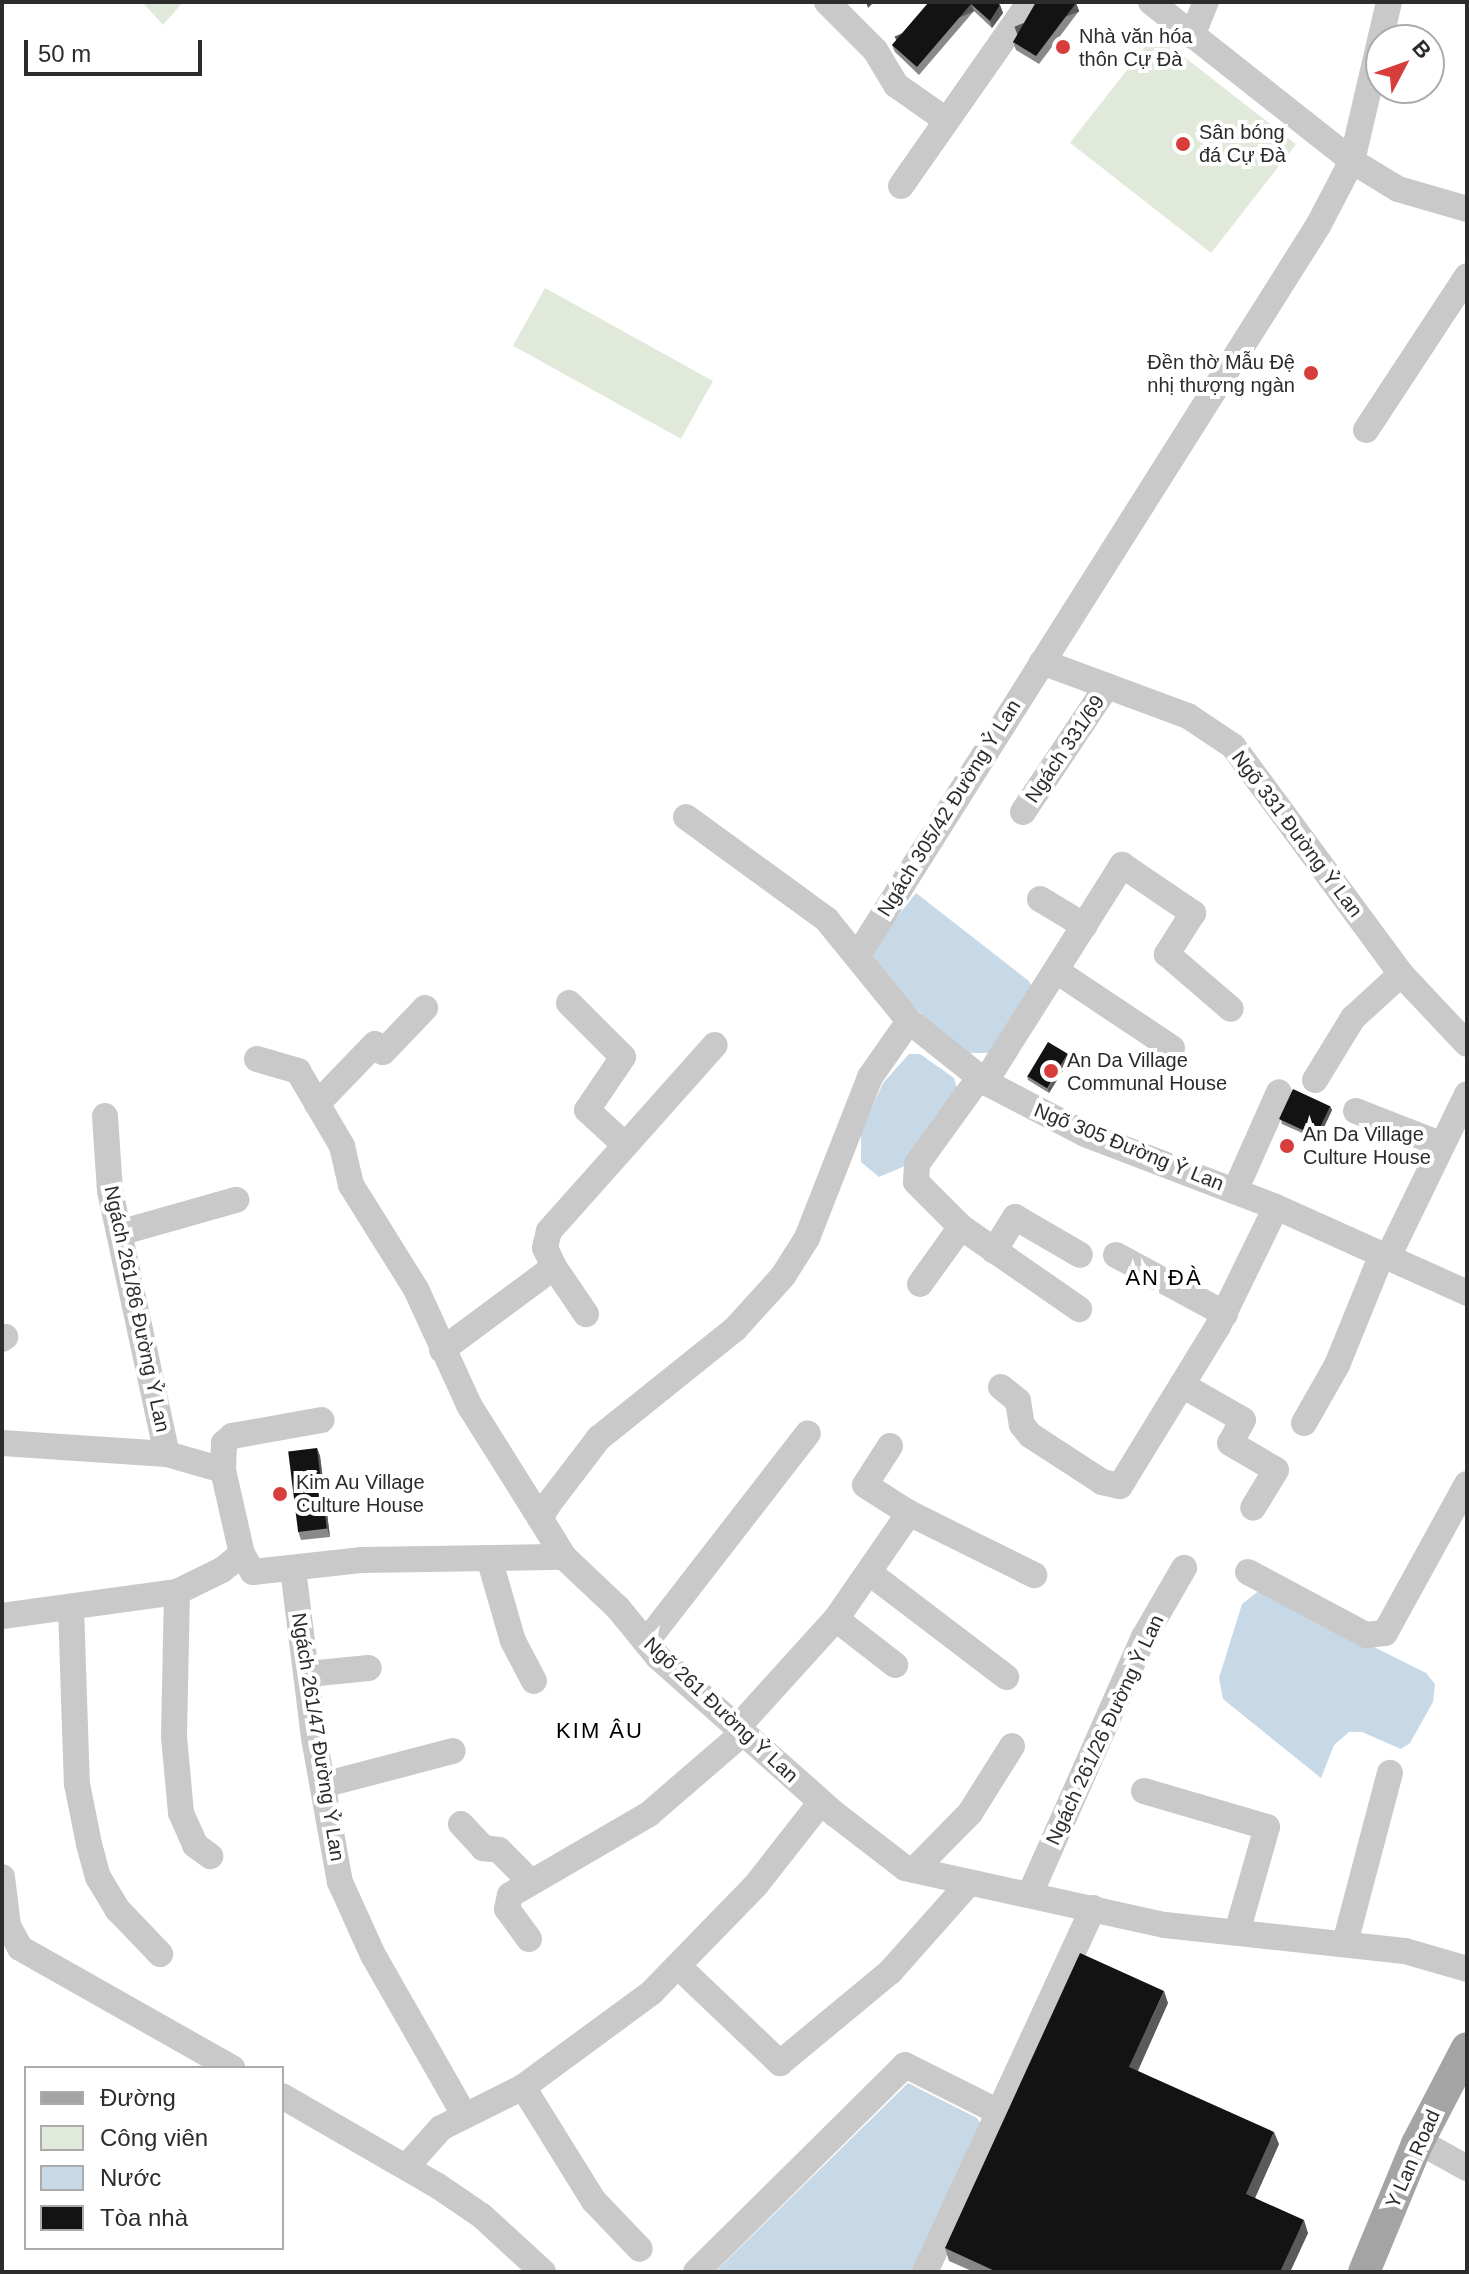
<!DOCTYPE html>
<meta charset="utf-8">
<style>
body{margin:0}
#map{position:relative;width:1469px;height:2274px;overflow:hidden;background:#fff;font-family:Helvetica,sans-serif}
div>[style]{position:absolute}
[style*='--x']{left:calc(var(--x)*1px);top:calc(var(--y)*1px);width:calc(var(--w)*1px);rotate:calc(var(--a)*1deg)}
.green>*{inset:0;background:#e1e9da;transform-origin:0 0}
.water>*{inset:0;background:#c7d8e7}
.minor>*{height:26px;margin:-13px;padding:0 13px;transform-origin:13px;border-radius:13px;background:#c9c9c9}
.major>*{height:32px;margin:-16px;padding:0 16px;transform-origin:16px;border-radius:16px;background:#a4a4a4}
.wall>*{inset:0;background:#898989}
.shaded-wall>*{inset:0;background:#5a5a5a;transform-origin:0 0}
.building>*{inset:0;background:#131313;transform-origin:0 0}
.dots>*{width:22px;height:22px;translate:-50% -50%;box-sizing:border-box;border:4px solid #fff;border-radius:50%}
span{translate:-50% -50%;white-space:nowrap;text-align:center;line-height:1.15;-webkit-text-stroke:8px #fff;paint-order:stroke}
.poi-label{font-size:20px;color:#2c2c2c}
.left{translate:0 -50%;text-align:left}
.right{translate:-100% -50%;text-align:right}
.street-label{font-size:20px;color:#2c2c2c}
.neighbourhood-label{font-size:22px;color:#000;letter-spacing:2px}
.frame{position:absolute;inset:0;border:4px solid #2c2c2c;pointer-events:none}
.legend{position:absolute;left:24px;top:2066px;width:260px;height:184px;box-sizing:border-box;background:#fff;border:2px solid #ababab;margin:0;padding:10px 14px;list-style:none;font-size:24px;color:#2c2c2c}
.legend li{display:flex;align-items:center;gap:16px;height:40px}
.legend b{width:40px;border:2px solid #ababab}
.north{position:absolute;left:1365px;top:24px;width:80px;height:80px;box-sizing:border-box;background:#fff;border:2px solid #ababab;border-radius:50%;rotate:49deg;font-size:22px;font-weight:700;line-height:32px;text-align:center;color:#2c2c2c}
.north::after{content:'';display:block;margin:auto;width:28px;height:36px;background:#d63d3b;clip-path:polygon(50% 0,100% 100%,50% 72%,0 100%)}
.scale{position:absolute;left:24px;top:40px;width:178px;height:36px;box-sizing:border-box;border:4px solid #2c2c2c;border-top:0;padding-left:10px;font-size:24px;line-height:28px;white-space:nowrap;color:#2c2c2c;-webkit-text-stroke:6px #fff;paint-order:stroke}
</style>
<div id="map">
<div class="green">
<i style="clip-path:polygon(142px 2px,183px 2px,163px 25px)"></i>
<i style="left:1155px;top:34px;width:179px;height:138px;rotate:38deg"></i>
<i style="left:545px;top:288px;width:192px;height:66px;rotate:29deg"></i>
</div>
<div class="water">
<i style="clip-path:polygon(916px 893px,1029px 981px,1033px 990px,990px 1053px,970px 1053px,944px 1036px,876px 970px,871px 950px)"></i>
<i style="clip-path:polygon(909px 1054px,920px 1054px,954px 1078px,957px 1088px,905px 1166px,879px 1177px,861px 1162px,861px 1133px,883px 1083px)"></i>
<i style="clip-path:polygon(1260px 1590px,1426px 1673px,1435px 1684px,1433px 1702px,1410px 1743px,1401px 1749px,1362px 1732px,1349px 1732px,1334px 1745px,1321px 1778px,1223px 1699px,1219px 1678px,1242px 1604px)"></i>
<i style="clip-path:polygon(908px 2083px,977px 2118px,981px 2125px,914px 2272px,715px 2272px)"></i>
</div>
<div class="minor">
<i style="--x:827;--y:2;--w:68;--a:45"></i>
<i style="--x:875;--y:50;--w:41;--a:59"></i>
<i style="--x:896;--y:85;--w:62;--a:35.2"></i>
<i style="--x:1151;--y:2;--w:256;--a:38.3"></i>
<i style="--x:1352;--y:161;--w:54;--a:31.3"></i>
<i style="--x:1398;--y:189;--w:72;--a:16.2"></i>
<i style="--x:1192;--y:36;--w:37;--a:-68"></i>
<i style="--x:901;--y:186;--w:225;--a:-55"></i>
<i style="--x:1366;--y:430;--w:184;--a:-56.7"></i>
<i style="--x:1042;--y:662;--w:156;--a:20.3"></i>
<i style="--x:1188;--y:716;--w:54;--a:33.7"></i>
<i style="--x:1233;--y:746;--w:283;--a:53.6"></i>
<i style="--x:1401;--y:974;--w:96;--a:46.7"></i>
<i style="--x:1023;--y:812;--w:151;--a:-56.3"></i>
<i style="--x:686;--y:817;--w:175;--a:36.1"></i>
<i style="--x:827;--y:920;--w:130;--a:50.9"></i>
<i style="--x:909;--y:1021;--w:100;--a:38.5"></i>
<i style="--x:987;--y:1083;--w:110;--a:27.5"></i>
<i style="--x:1085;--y:1134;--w:204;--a:20.9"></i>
<i style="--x:1276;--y:1207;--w:209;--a:24.2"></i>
<i style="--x:1040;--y:899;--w:52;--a:31"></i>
<i style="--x:858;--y:955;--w:864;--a:-57.76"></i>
<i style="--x:1319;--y:224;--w:71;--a:-62.4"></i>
<i style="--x:1352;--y:161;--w:163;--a:-76.9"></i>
<i style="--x:1058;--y:972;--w:137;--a:33.7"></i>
<i style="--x:569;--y:1003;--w:76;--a:45"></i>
<i style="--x:623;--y:1057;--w:64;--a:124.2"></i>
<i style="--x:587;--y:1110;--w:52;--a:42.6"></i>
<i style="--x:257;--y:1059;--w:43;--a:16.3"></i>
<i style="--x:298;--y:1071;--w:87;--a:59.6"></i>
<i style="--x:342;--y:1146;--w:40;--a:77"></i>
<i style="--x:351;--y:1185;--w:123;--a:58"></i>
<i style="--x:416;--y:1289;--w:128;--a:65.4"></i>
<i style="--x:469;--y:1405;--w:133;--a:57.9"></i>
<i style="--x:979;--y:1078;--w:106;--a:125.8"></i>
<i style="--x:917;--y:1164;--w:18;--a:93"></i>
<i style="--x:916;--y:1182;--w:64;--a:45"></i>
<i style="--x:961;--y:1227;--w:144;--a:34.8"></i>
<i style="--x:1315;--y:1080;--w:73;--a:-58.5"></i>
<i style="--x:1353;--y:1018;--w:65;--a:-42.5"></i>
<i style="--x:985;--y:1082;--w:257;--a:-57.7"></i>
<i style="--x:1122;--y:865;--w:86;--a:34.1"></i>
<i style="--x:1193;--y:913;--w:49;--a:122.4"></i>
<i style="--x:1167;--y:954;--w:84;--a:40.7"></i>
<i style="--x:317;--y:1104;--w:83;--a:-46"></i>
<i style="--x:375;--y:1044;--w:11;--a:45"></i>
<i style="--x:383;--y:1052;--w:61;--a:-46.3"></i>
<i style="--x:1356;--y:1111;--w:90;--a:21.4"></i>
<i style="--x:105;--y:1116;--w:75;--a:86.2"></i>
<i style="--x:110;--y:1191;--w:269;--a:77.8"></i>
<i style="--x:1235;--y:1191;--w:108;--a:-66"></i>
<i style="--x:119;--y:1233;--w:122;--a:-15.8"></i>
<i style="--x:994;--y:1251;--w:40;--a:-58"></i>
<i style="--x:1015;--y:1217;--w:75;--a:30.3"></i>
<i style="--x:1116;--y:1255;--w:124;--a:28.4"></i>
<i style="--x:1388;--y:1257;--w:181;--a:-64.1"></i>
<i style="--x:554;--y:1267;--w:57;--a:55.8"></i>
<i style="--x:920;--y:1284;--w:70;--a:-54.3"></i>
<i style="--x:2;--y:1339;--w:4;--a:-34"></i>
<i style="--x:442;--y:1350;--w:139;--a:-36.5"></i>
<i style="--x:554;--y:1267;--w:21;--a:-115"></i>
<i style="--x:545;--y:1248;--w:17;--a:-77"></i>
<i style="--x:549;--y:1231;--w:249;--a:-48.3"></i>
<i style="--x:1182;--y:1385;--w:70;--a:29.8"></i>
<i style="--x:1243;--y:1420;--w:26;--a:119"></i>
<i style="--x:1230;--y:1443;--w:53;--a:30.4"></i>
<i style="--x:1276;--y:1470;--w:44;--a:121.2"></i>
<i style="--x:1001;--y:1387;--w:22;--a:39"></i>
<i style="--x:1018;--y:1401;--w:24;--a:81"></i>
<i style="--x:1022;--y:1425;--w:13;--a:51"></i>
<i style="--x:1030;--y:1435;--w:86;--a:33.1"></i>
<i style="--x:1102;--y:1482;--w:18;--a:13"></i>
<i style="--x:1120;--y:1486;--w:188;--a:-58.5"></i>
<i style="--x:1218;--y:1326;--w:132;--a:-64"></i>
<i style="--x:1304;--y:1423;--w:67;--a:-60.4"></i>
<i style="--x:1337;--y:1365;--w:120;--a:-67.9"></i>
<i style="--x:2;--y:1443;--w:165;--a:3.8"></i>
<i style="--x:167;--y:1454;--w:58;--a:15.9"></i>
<i style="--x:223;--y:1470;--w:86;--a:77.3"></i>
<i style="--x:242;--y:1554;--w:21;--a:59"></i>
<i style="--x:253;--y:1572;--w:110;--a:-6.3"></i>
<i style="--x:362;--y:1560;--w:202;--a:-0.9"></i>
<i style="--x:564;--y:1557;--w:74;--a:43.4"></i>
<i style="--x:618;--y:1608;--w:63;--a:50.8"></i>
<i style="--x:658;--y:1657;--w:237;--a:41.6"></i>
<i style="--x:835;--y:1814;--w:88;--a:37.6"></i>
<i style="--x:905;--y:1868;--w:266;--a:12.4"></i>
<i style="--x:1165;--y:1925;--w:241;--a:6.2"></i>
<i style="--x:1405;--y:1951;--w:65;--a:16.2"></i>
<i style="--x:890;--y:1446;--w:46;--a:122.7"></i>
<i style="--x:865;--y:1485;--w:52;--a:32.5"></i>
<i style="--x:223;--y:1470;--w:27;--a:-88"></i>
<i style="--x:224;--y:1443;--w:11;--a:-41"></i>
<i style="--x:232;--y:1436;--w:91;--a:-10.1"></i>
<i style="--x:564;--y:1557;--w:46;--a:-121.6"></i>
<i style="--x:540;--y:1518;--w:19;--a:-58"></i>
<i style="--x:550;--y:1502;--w:81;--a:-52.6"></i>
<i style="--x:599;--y:1438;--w:174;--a:-38.7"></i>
<i style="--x:735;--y:1329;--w:72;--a:-47.8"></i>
<i style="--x:783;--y:1276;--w:45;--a:-57.7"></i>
<i style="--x:807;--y:1238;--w:173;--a:-68.6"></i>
<i style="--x:870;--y:1077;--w:68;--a:-55.1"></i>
<i style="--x:489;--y:1558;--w:86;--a:73.9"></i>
<i style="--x:513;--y:1641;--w:45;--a:62.3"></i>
<i style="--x:293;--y:1569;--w:170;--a:82.9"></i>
<i style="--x:314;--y:1738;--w:146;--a:79.8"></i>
<i style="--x:340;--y:1882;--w:80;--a:65.7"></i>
<i style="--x:373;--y:1955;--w:182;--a:60.3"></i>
<i style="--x:1248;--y:1572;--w:134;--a:28.1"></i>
<i style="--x:1366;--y:1635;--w:19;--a:-6"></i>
<i style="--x:1385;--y:1633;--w:170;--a:-61.2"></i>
<i style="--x:871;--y:1574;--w:170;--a:37.3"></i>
<i style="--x:177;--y:1592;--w:145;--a:91.2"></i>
<i style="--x:174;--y:1737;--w:76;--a:84.7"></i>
<i style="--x:181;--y:1813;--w:35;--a:66"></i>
<i style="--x:195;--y:1845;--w:19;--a:36"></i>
<i style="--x:71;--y:1607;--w:177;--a:88.1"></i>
<i style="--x:77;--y:1784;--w:61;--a:78.7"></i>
<i style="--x:89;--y:1844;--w:34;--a:75"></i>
<i style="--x:98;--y:1877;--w:39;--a:59"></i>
<i style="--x:118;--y:1910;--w:61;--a:46.3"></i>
<i style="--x:2;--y:1616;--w:177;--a:-7.8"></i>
<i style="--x:177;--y:1592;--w:50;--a:-26.1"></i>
<i style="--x:222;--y:1570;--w:26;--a:-39"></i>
<i style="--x:836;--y:1619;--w:75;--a:37.9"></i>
<i style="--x:646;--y:1642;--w:264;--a:-52.2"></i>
<i style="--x:308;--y:1674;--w:61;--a:-5.6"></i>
<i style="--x:737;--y:1728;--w:147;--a:-47.8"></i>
<i style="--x:836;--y:1619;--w:129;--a:-55.4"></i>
<i style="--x:909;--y:1513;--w:140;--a:26.4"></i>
<i style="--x:323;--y:1785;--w:134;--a:-14.7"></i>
<i style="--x:1144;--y:1791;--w:128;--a:16.3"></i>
<i style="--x:1267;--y:1827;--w:109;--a:105.9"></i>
<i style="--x:461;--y:1824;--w:33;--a:47"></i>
<i style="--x:483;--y:1848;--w:16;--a:7"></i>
<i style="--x:499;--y:1850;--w:45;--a:45"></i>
<i style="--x:914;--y:1870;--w:80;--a:-45.5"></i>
<i style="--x:970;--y:1813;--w:79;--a:-57.9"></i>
<i style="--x:2;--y:1877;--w:49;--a:83"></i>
<i style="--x:8;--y:1926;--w:25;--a:61"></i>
<i style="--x:20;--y:1948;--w:244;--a:29.5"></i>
<i style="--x:1030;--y:1894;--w:281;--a:-66.1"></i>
<i style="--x:1144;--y:1637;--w:80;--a:-59.9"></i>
<i style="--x:529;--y:1939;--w:37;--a:-126"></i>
<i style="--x:507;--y:1909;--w:14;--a:-78"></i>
<i style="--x:510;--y:1895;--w:161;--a:-30.2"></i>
<i style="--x:649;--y:1814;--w:124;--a:-40.8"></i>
<i style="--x:1345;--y:1943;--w:176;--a:-75.2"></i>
<i style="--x:678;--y:1966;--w:141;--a:43.6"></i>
<i style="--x:780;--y:2063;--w:143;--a:-39.6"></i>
<i style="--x:890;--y:1972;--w:118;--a:-48.4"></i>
<i style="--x:523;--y:2087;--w:134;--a:58.1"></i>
<i style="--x:594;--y:2201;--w:66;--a:46.2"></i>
<i style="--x:282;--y:2096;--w:180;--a:30"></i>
<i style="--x:438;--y:2186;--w:53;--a:34.3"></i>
<i style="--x:482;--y:2216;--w:83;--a:42.6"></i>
<i style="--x:1418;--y:2141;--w:56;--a:28.9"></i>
<i style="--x:407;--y:2166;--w:51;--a:-48.2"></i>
<i style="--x:441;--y:2128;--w:92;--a:-26.6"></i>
<i style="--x:523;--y:2087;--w:159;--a:-36.3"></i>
<i style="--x:651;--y:1993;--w:151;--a:-45.8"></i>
<i style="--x:756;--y:1885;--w:105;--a:-51.9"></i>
<i style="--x:696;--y:2272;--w:294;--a:-44.7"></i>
<i style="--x:905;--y:2065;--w:105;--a:26.6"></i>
<i style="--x:925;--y:2272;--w:401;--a:-65.2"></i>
</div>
<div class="major">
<i style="--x:1364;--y:2272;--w:139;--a:-67.5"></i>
<i style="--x:1417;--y:2144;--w:108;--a:-62.5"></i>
</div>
<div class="wall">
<i style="clip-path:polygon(929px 2px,1000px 5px,1003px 13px,992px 28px,974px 11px,919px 75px,895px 52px,892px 45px)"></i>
<i style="clip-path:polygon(1076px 3px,1079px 11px,1039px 64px,1016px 50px,1013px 42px)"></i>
<i style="clip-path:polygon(1068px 1054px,1070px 1059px,1049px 1093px,1028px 1080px,1027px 1076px)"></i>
<i style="clip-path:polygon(1330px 1106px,1332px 1110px,1318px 1140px,1282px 1124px,1281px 1120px)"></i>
<i style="clip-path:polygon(317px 1448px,320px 1456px,330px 1537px,301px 1540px,298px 1531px)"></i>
<i style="clip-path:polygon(1168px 2003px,1138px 2071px,1279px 2144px,1255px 2198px,1308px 2233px,1290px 2272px,974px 2272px,949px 2261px,945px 2248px)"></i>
</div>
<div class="shaded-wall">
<i style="clip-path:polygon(866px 2px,874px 2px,868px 8px)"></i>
<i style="left:1076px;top:3px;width:9px;height:66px;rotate:69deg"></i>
<i style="left:971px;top:4px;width:8px;height:83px;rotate:67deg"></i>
<i style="clip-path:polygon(1000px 5px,1003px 13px,992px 28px,990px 21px)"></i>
<i style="clip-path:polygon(1068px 1054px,1070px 1059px,1049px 1093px,1048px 1089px)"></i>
<i style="clip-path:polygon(1330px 1106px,1332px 1110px,1318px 1140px,1317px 1136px)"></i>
<i style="clip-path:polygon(317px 1448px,320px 1456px,330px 1537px,327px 1528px)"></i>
<i style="clip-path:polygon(1164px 1991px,1168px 2003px,1134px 2079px,1129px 2067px)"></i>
<i style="clip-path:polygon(1274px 2132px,1279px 2144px,1251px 2207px,1246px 2194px)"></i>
<i style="clip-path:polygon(1304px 2220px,1308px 2233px,1290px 2272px,1280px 2272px)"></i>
</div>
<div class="building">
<i style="clip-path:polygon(929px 2px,997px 2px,1000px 5px,990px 21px,971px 4px,917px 67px,892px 45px)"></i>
<i style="clip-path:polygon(1036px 2px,1074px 2px,1076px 3px,1036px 56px,1013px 42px)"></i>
<i style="left:1048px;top:1042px;width:23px;height:40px;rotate:31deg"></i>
<i style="left:1293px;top:1089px;width:41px;height:33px;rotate:25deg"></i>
<i style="left:317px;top:1448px;width:81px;height:29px;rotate:83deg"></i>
<i style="clip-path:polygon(1080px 1953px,1164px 1991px,1129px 2067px,1274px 2132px,1246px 2194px,1304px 2220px,1280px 2272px,997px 2272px,945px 2248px)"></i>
</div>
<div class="dots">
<i style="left:1063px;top:47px;background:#d63d3b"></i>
<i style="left:1183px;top:144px;background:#d63d3b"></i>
<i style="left:1311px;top:373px;background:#d63d3b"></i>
<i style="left:1051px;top:1071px;background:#d63d3b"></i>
<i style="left:1287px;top:1146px;background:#d63d3b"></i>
<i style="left:280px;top:1494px;background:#d63d3b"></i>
</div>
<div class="poi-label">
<span class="left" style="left:1079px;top:48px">Nhà văn hóa<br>thôn Cự Đà</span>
<span class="left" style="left:1199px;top:144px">Sân bóng<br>đá Cự Đà</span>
<span class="right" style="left:1295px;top:374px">Đền thờ Mẫu Đệ<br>nhị thượng ngàn</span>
<span class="left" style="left:1067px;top:1072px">An Da Village<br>Communal House</span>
<span class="left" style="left:1303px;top:1146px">An Da Village<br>Culture House</span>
<span class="left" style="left:296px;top:1494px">Kim Au Village<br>Culture House</span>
</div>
<div class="street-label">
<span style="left:1065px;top:749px;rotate:-56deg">Ngách 331/69</span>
<span style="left:949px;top:808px;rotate:-58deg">Ngách 305/42 Đường Ỷ Lan</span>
<span style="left:1297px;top:834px;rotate:53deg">Ngõ 331 Đường Ỷ Lan</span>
<span style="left:1129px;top:1147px;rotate:22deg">Ngõ 305 Đường Ỷ Lan</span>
<span style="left:137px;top:1309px;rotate:78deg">Ngách 261/86 Đường Ỷ Lan</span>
<span style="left:721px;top:1710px;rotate:43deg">Ngõ 261 Đường Ỷ Lan</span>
<span style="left:1105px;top:1730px;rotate:-65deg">Ngách 261/26 Đường Ỷ Lan</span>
<span style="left:318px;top:1737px;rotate:81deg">Ngách 261/47 Đường Ỷ Lan</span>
<span style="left:1413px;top:2159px;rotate:-66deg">Y Lan Road</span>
</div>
<div class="neighbourhood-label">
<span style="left:1164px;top:1278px">AN ĐÀ</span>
<span style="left:600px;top:1731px">KIM ÂU</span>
</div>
<div class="frame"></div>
<ul class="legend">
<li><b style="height:10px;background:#a4a4a4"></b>Đường</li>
<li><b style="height:22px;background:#e1e9da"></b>Công viên</li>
<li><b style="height:22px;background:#c7d8e7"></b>Nước</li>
<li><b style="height:22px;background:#131313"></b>Tòa nhà</li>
</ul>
<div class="north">B</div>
<div class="scale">50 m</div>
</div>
